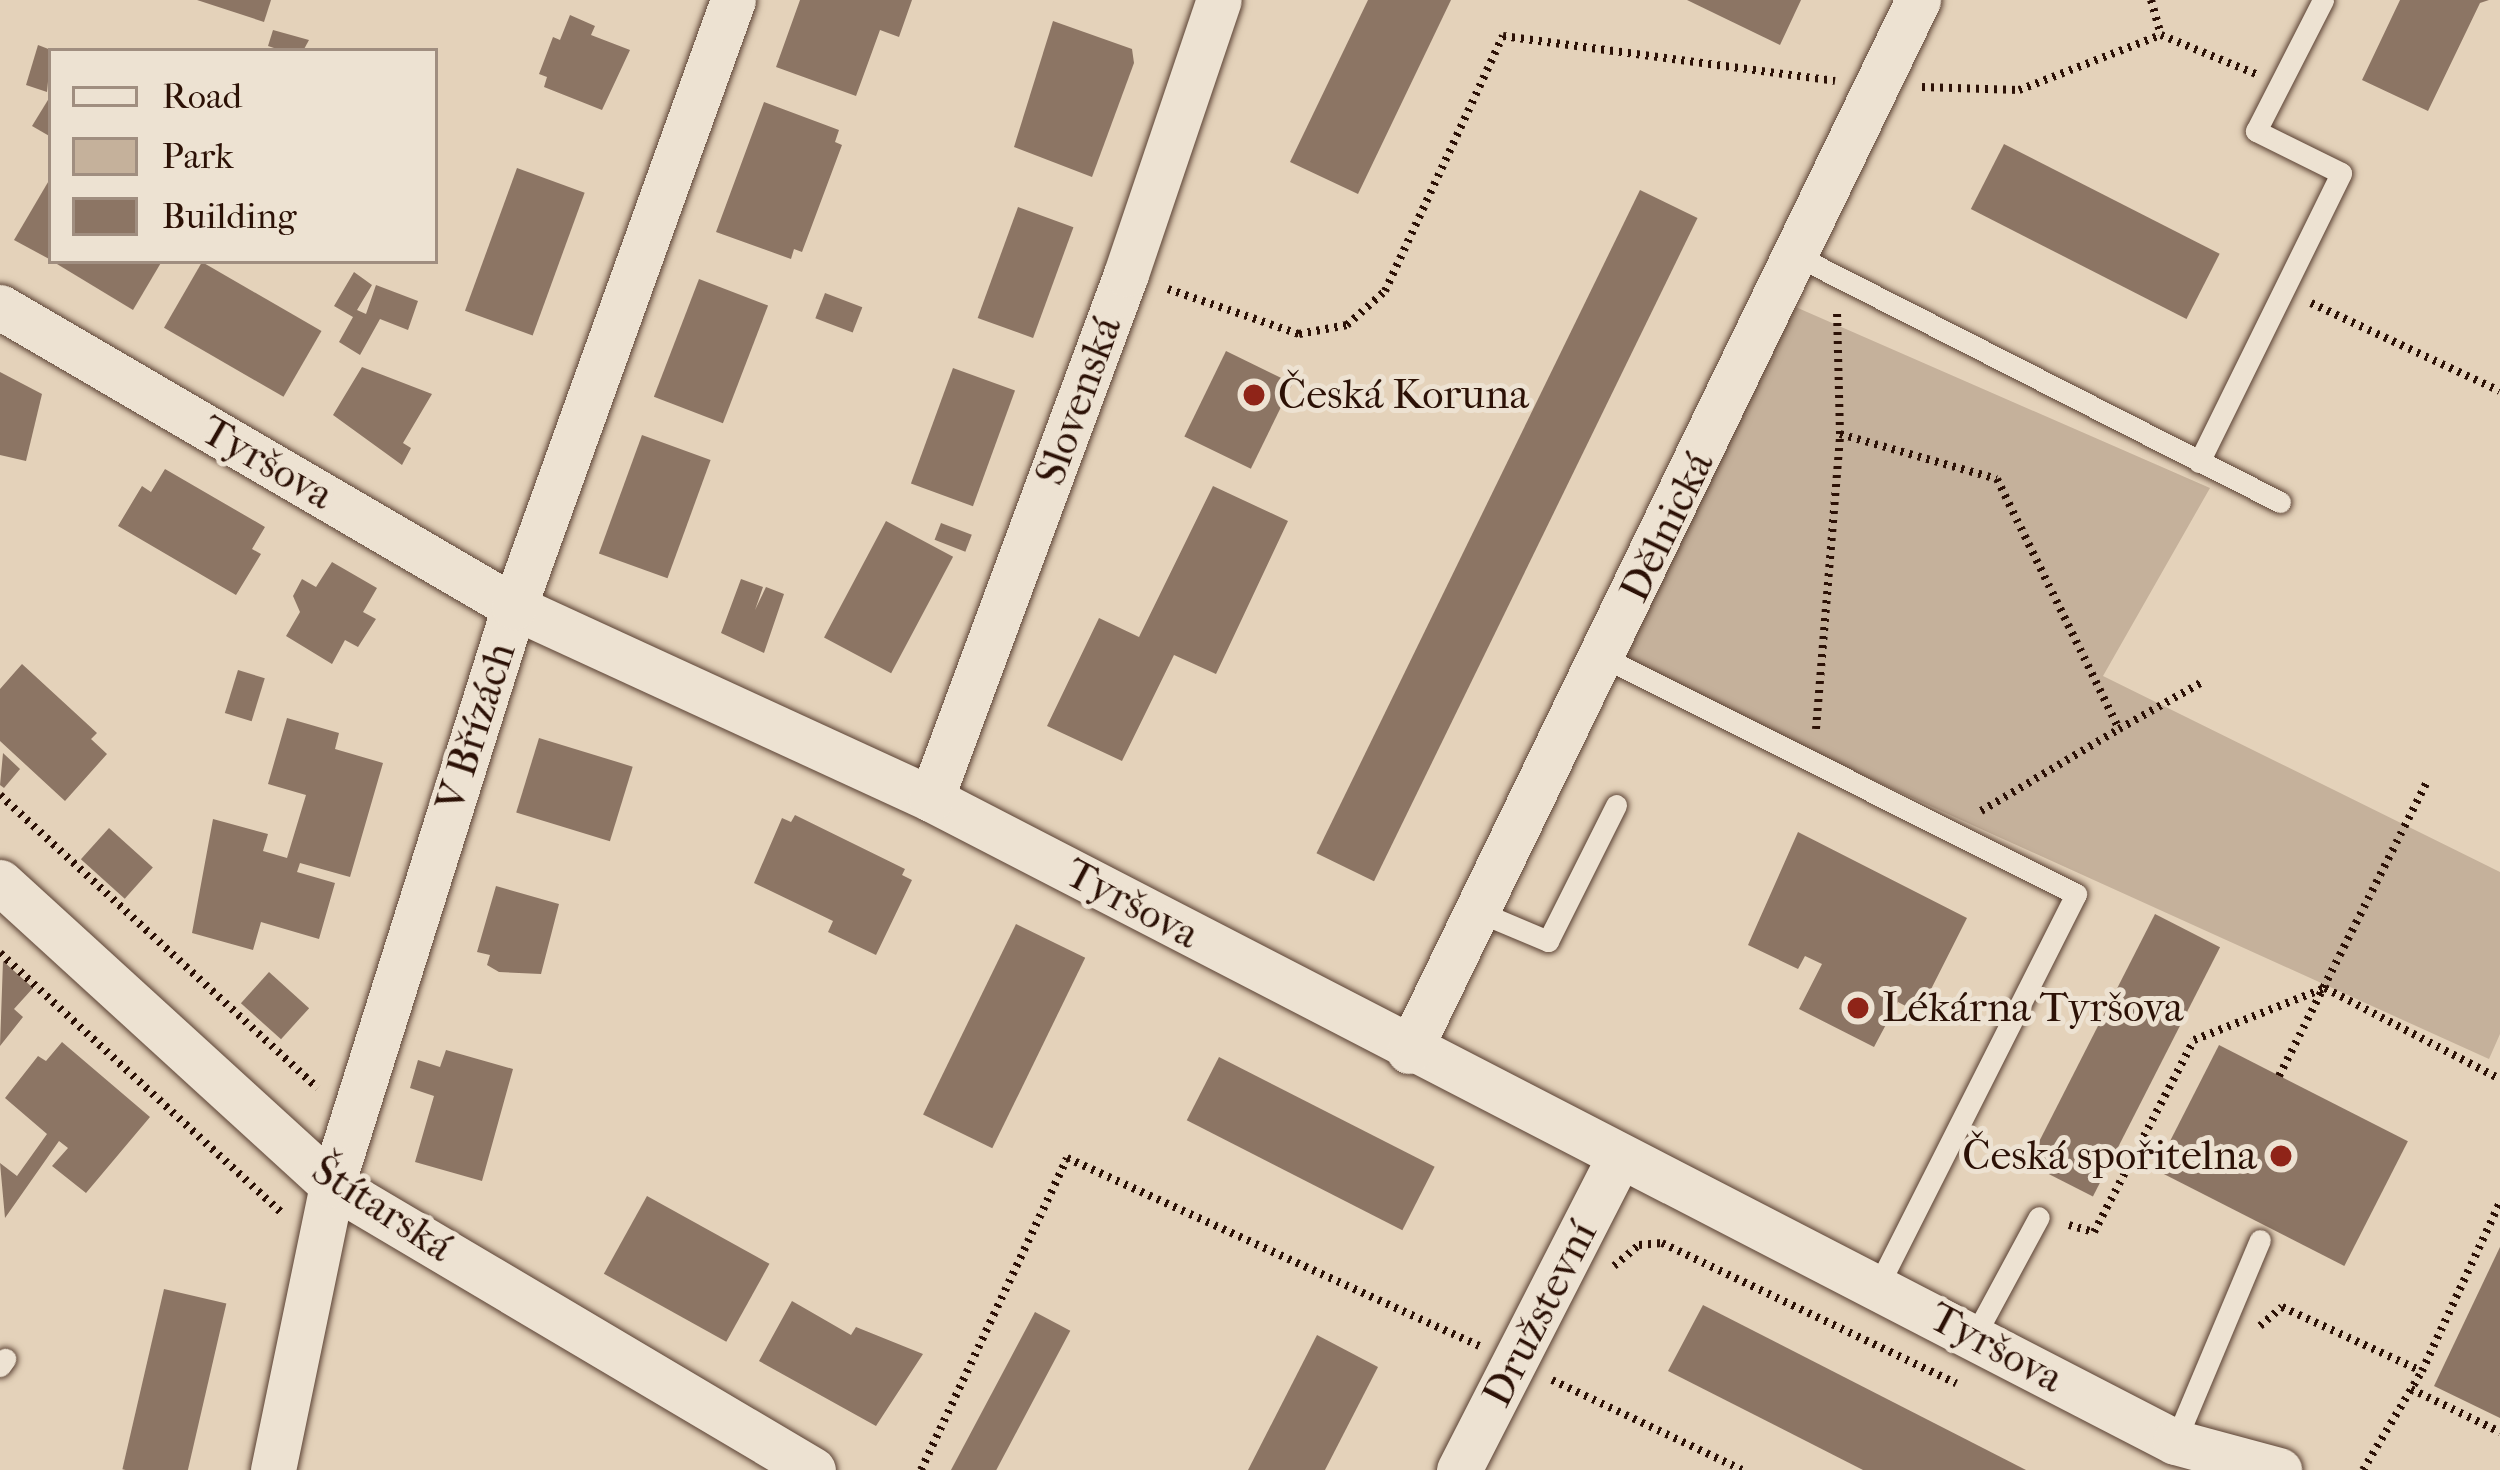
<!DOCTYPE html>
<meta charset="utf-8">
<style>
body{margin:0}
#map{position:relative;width:2500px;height:1470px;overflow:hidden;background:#e4d2ba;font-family:"IM FELL French Canon",serif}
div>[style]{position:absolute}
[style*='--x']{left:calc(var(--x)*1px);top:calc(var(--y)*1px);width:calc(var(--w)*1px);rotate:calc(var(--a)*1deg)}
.green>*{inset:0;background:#c5b19b}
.building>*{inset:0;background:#8c7564;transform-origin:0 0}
.path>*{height:8px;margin-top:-4px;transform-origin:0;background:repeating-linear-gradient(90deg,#2c1106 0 3px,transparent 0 9px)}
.roads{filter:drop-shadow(0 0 3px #5a4133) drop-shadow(0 0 3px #5a4133)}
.lane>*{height:21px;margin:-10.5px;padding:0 10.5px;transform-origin:10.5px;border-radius:10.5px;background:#ede2d2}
.street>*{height:45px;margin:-22.5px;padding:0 22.5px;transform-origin:22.5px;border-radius:22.5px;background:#ede2d2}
.dots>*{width:33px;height:33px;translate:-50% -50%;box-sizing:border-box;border:6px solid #ede2d2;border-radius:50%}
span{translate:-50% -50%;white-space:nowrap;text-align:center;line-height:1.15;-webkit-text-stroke:10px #ede2d2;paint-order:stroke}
.poi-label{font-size:42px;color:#2c1106}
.left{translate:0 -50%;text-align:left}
.right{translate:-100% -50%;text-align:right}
.street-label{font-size:42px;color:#2c1106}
.legend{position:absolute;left:48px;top:48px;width:390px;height:216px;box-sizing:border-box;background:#ede2d2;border:3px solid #a08e80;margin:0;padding:15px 21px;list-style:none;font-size:36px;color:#2c1106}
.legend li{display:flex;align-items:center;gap:24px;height:60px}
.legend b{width:60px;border:3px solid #a08e80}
</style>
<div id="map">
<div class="green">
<i style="clip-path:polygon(1791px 305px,2210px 488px,2103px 676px,2500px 872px,2500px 1034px,2489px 1059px,1619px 665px)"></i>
</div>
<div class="building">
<i style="clip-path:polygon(197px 0,271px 0,264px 22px)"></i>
<i style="clip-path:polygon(800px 0,912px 0,899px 37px,880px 30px,856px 96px,776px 67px)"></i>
<i style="clip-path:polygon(1368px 0,1451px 0,1358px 194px,1290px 162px)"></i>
<i style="clip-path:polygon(1687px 0,1801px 0,1780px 45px)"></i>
<i style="clip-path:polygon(2400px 0,2489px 0,2480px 3px,2428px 111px,2362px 80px)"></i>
<i style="clip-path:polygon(570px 15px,595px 26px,591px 35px,630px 50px,602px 110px,544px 87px,547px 77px,539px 74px,553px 37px,560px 40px)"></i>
<i style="clip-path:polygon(1053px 21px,1132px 49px,1134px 63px,1092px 177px,1014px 147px)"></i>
<i style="clip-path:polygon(273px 30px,309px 40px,303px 51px,283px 51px,268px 46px)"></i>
<i style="clip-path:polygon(38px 45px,51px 50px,47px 92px,26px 85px)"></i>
<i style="clip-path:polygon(51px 95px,51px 137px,32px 126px)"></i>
<i style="clip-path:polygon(764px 102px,839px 130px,835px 142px,842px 145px,802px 252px,794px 249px,791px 259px,716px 232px)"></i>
<i style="left:2004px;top:144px;width:242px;height:73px;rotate:27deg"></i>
<i style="left:517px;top:168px;width:72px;height:152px;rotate:20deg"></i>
<i style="clip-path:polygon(51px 177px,51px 260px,14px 240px)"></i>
<i style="left:1640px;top:190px;width:64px;height:738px;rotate:26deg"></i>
<i style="left:1018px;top:207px;width:59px;height:118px;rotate:20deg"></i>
<i style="clip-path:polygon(52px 261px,162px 261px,133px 310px)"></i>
<i style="left:202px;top:262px;width:138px;height:76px;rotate:30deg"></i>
<i style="clip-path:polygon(354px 272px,372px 285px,357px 310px,366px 314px,376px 285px,418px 301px,408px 330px,380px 319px,360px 355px,339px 342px,353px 317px,334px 306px)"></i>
<i style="left:699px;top:279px;width:74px;height:126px;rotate:21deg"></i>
<i style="left:825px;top:293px;width:40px;height:27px;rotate:21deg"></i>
<i style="left:1226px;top:351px;width:74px;height:95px;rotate:26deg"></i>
<i style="clip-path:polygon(362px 367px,432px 394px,403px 443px,411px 448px,402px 465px,333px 415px)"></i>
<i style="left:953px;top:368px;width:66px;height:123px;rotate:20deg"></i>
<i style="clip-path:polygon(0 372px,42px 394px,26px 461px,0 455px)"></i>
<i style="left:642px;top:435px;width:73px;height:126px;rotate:20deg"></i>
<i style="clip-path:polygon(165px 469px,265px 527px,252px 549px,261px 554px,236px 595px,118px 526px,142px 486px,151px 492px)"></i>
<i style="clip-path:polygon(1213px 486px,1288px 521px,1216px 674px,1174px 655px,1122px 761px,1047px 726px,1099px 618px,1139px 637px)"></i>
<i style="left:886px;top:521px;width:76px;height:132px;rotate:28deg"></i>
<i style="left:941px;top:523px;width:33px;height:18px;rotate:21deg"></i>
<i style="clip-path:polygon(332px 562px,377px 588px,363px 612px,376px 619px,358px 647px,345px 640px,332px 664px,286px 636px,300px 612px,293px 596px,302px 579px,316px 587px)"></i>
<i style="clip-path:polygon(741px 579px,763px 587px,755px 610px,766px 587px,784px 594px,764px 653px,721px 633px)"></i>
<i style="clip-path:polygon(22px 664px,97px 733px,91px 739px,107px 754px,65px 801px,0 741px,0 689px)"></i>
<i style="left:238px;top:670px;width:28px;height:45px;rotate:17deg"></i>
<i style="clip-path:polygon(287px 718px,339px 733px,335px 749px,383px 763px,350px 877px,300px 863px,297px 872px,335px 883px,319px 939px,261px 922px,253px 950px,192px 933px,213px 819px,268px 834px,263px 851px,287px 858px,306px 795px,268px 784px)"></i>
<i style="left:539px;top:738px;width:98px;height:78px;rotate:17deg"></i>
<i style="clip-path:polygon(3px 753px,20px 769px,4px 788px,0 785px)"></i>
<i style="clip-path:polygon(795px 815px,905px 869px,902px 875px,912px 880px,876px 955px,828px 932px,833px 921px,754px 883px,782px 818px,791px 822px)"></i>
<i style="left:109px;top:828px;width:59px;height:42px;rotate:42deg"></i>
<i style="clip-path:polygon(1798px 832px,1967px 918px,1919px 1013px,1898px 1002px,1874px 1047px,1799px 1009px,1822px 964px,1805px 956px,1798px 969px,1748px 945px)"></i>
<i style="clip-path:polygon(496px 886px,559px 904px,541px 974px,499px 972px,487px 965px,490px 955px,477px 952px)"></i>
<i style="left:2155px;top:914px;width:73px;height:280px;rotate:27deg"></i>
<i style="left:1016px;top:924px;width:77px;height:212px;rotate:26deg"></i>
<i style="clip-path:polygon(3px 961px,33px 988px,14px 1009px,23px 1017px,0 1046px)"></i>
<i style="left:269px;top:972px;width:54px;height:42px;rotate:42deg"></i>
<i style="clip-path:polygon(62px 1042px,150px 1117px,86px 1193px,52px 1166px,68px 1148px,59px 1141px,5px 1218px,0 1163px,17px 1176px,47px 1134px,5px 1098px,38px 1056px,46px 1061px)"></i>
<i style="left:2219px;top:1045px;width:212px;height:140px;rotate:27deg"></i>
<i style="clip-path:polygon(446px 1050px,513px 1069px,482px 1181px,415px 1162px,434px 1096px,410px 1088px,418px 1060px,440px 1067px)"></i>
<i style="left:1219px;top:1057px;width:242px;height:71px;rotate:27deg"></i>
<i style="left:647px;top:1196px;width:140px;height:89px;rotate:29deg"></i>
<i style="clip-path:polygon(2500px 1247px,2500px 1418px,2434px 1386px)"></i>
<i style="left:164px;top:1289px;width:64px;height:185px;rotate:13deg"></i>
<i style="clip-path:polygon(792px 1301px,851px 1335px,856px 1327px,923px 1354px,876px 1426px,759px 1361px)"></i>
<i style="clip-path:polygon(1703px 1305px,2026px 1470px,1863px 1470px,1668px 1371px)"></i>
<i style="left:1035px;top:1312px;width:40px;height:180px;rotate:28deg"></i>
<i style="clip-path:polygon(1317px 1335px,1378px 1367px,1325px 1470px,1248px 1470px)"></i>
</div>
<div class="path">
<i style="--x:2151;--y:0;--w:36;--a:74"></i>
<i style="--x:2161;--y:35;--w:103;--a:22.3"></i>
<i style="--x:1922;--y:87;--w:97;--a:1.8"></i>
<i style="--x:2019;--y:90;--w:152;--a:-21.2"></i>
<i style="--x:1168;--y:289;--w:139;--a:19"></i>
<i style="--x:1299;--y:334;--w:49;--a:-10.6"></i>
<i style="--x:1347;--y:325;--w:51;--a:-41.8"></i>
<i style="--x:1385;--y:291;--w:281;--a:-65.2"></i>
<i style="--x:1503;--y:36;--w:335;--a:7.7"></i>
<i style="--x:2311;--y:303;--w:208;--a:25"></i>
<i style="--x:1840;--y:434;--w:163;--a:16"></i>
<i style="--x:1997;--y:479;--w:278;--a:64"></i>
<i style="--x:2119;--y:729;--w:95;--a:-29.5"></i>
<i style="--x:1816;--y:729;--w:296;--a:-85.3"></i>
<i style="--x:1840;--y:434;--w:121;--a:-91.4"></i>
<i style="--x:0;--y:795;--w:432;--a:42.7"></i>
<i style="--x:1981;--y:811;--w:161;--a:-30.7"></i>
<i style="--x:0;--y:953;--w:382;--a:42.7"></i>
<i style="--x:2279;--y:1076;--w:331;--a:-63.3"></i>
<i style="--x:2069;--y:1225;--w:26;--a:16"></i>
<i style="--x:2094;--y:1232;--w:216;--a:-62.5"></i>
<i style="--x:2194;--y:1040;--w:141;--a:-21.7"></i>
<i style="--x:2325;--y:988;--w:197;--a:27.5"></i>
<i style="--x:1614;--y:1266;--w:33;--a:-40"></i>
<i style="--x:1639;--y:1245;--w:23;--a:-5"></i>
<i style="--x:1662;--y:1243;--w:326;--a:25.5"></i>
<i style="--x:2260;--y:1326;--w:29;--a:-41"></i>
<i style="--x:2282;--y:1307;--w:153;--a:24.7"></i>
<i style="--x:1552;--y:1380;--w:210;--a:25.3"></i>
<i style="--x:2411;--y:1389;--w:99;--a:25.8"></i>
<i style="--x:921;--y:1470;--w:344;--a:-64.9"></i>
<i style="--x:1067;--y:1158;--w:453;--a:24.5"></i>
<i style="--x:2363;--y:1470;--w:115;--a:-59.2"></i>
<i style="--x:2422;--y:1371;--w:186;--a:-65.2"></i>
</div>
<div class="roads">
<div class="lane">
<i style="--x:1797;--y:256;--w:542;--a:26.99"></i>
<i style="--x:2199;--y:462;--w:322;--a:-63.8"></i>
<i style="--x:2341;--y:173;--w:95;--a:-153.7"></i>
<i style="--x:2256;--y:131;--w:147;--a:-62.9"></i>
<i style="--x:1605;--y:658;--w:527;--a:26.61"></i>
<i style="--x:2076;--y:894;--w:439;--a:116.8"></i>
<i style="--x:1479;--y:912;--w:75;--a:22.8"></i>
<i style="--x:1548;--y:941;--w:152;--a:-63.4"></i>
<i style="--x:1974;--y:1337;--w:136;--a:-61.6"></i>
<i style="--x:0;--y:1366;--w:9;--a:-54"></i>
<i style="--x:2175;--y:1442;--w:219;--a:-67.2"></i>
</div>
<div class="street">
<i style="--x:0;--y:307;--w:595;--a:30.27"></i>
<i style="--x:514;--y:607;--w:459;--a:24.7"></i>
<i style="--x:931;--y:799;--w:1400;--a:27.33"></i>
<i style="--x:2175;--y:1442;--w:108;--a:15.1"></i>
<i style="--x:931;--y:799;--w:560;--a:-69.62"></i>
<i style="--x:1126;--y:274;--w:289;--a:-71.3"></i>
<i style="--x:0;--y:882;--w:449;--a:42.4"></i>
<i style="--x:332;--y:1185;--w:559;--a:30.65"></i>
<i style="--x:1409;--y:1051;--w:1168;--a:-64.16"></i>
<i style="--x:273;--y:1470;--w:291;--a:-78.3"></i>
<i style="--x:332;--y:1185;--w:606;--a:-72.52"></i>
<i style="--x:514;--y:607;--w:645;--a:-70.16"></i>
<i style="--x:1459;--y:1470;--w:351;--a:-62.9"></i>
</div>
</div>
<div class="dots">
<i style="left:1254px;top:395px;background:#8f2418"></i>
<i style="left:1858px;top:1008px;background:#8f2418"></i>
<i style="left:2281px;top:1156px;background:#8f2418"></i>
</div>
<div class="poi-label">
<span class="left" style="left:1278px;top:395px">Česká Koruna</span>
<span class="left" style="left:1882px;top:1008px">Lékárna Tyršova</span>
<span class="right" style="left:2257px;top:1156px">Česká spořitelna</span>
</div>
<div class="street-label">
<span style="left:1079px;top:401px;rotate:-70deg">Slovenská</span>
<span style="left:267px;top:463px;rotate:30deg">Tyršova</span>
<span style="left:1667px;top:527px;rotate:-64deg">Dělnická</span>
<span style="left:476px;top:727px;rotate:-72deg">V Břízách</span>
<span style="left:1132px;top:904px;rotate:28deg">Tyršova</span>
<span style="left:382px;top:1209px;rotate:33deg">Štítarská</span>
<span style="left:1540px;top:1314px;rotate:-63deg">Družstevní</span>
<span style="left:1996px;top:1348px;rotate:28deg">Tyršova</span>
</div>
<ul class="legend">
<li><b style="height:15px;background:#ede2d2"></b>Road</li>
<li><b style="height:33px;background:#c5b19b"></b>Park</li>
<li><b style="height:33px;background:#8c7564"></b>Building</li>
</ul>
</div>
